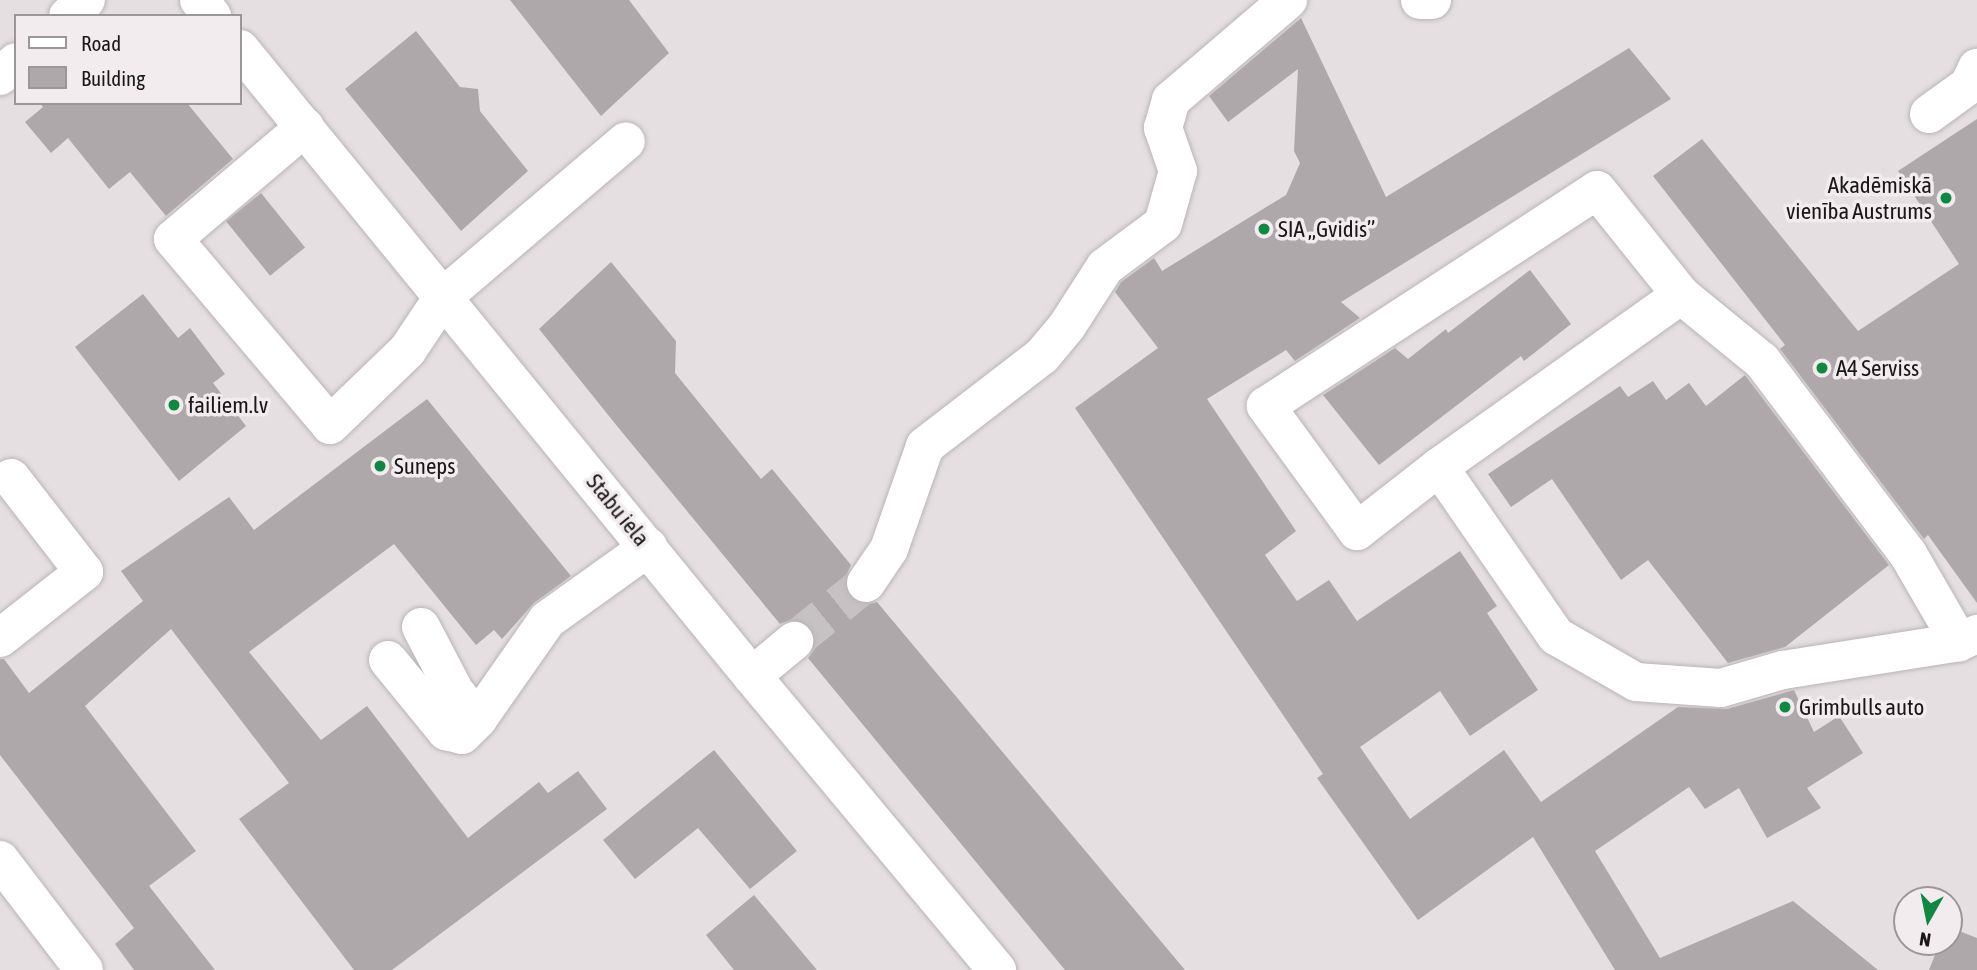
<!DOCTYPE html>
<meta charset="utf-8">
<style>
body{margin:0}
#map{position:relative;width:1977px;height:970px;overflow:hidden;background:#e5dfe1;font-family:"Asap Condensed",sans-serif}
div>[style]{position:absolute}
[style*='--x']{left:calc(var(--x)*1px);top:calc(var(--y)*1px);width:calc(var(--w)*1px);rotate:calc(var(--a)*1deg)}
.building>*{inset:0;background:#aea8ab;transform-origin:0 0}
.minor-tunnel>*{height:38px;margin-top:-19px;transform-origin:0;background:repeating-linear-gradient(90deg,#c6c1c3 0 38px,transparent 0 57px)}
.roads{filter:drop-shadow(0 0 2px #bab4b6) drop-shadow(0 0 2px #bab4b6)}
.minor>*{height:38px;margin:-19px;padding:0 19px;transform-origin:19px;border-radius:19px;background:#fff}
.major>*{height:38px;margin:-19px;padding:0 19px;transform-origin:19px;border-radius:19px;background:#fff}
.dots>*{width:19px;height:19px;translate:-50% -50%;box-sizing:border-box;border:4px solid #f2ecee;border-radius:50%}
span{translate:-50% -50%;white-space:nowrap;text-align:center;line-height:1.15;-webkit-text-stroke:7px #f2ecee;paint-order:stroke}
.poi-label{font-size:23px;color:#191718}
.right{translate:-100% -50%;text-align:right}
.left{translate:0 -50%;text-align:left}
.street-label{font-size:23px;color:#191718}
.legend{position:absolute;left:14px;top:14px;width:228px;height:91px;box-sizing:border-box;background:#f2ecee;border:2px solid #9b9798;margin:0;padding:9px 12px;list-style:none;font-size:21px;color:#191718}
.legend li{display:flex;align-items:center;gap:14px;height:35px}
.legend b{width:35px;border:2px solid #9b9798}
.north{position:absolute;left:1893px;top:886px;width:70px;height:70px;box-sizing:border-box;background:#f2ecee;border:2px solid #9b9798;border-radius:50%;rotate:189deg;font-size:19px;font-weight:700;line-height:28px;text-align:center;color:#191718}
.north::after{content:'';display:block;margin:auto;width:24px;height:32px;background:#108841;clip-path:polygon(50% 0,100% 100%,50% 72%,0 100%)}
</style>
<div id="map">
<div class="building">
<i style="clip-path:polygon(510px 0,629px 0,669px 53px,601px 116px)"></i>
<i style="clip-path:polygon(1301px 18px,1386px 197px,1629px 48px,1671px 99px,1341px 302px,1360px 318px,1295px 361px,1286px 350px,1207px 399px,1296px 531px,1265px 555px,1297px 601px,1329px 580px,1357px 621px,1460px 551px,1497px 606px,1487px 613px,1538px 690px,1470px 736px,1440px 691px,1360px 747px,1410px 819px,1504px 750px,1541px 802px,1678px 707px,1727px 709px,1794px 690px,1814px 732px,1839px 716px,1863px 753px,1807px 788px,1821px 808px,1767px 838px,1739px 788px,1705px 809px,1689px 787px,1595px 851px,1660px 958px,1793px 901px,1878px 970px,1615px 970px,1533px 837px,1418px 920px,1317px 778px,1323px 774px,1075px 408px,1158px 348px,1115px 292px,1121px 282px,1154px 258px,1162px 271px,1286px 195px,1300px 163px,1294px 151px,1298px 69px,1228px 122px,1209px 96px)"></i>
<i style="clip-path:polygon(416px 31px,460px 87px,478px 89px,480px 111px,528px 171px,461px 231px,345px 89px)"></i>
<i style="clip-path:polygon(40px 103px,187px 103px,233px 159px,166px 216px,130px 172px,109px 189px,68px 138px,51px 153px,25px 122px,43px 107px)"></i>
<i style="clip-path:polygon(1977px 119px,1977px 603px,1928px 535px,1924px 539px,1780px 349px,1785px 345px,1653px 176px,1702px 139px,1858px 331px,1959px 264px,1898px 171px)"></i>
<i style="left:261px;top:193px;width:70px;height:45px;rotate:51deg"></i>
<i style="clip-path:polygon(611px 262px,676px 341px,675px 373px,761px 479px,772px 469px,851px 565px,844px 581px,847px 593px,853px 601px,864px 605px,877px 602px,1185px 970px,1065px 970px,808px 658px,815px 648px,815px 637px,811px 628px,801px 620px,790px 620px,780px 624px,617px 426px,539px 329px)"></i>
<i style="clip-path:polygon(1530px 270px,1571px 324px,1524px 361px,1521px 356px,1379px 465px,1323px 395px,1395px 348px,1408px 359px,1446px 329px,1448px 333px)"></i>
<i style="clip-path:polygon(143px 294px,178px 338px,190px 328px,225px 374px,213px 383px,246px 426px,179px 481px,75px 347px)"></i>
<i style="clip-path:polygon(1745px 375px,1889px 565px,1785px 647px,1728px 663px,1648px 560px,1621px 580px,1552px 479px,1511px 507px,1488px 474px,1620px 386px,1628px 397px,1653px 381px,1666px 400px,1689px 383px,1706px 406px)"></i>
<i style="clip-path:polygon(427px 399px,571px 576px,534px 603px,502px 639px,494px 630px,476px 645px,394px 544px,249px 652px,321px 740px,367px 706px,468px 838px,539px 782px,548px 793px,578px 771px,607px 809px,392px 970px,354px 970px,239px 819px,289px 783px,171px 629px,85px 706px,196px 851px,149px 886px,215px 970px,134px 970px,115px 944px,134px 928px,0 755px,0 659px,4px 659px,29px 693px,143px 601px,121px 571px,229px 497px,254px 530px)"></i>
<i style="clip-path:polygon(714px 750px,797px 851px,750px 889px,698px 828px,635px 879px,603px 840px)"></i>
<i style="clip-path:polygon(754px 895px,817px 970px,734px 970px,706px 935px)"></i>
<i style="clip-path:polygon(1949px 927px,1977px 938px,1977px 970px,1929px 970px,1940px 942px,1949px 942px)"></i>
</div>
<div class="minor-tunnel">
<i style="--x:794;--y:641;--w:92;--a:-38.9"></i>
</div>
<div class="roads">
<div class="minor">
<i style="--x:199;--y:0;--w:21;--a:51"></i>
<i style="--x:1420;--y:0;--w:12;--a:0"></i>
<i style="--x:240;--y:49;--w:809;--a:50.77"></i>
<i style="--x:752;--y:676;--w:383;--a:50.2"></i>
<i style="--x:1929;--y:114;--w:49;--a:-35.9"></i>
<i style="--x:1969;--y:85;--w:19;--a:-65"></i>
<i style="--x:305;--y:127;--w:173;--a:139.7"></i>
<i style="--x:173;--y:239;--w:243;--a:49.8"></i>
<i style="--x:330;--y:425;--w:107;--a:-43.9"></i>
<i style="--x:407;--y:351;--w:65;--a:-56.3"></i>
<i style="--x:443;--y:297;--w:240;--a:-40.4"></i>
<i style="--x:1681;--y:295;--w:297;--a:144.6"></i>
<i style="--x:1439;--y:467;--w:206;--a:55.3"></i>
<i style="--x:1556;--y:636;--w:92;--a:29.9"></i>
<i style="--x:1636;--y:682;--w:85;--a:4"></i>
<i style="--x:1721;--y:688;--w:65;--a:-16.2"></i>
<i style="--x:1783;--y:670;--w:178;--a:-9"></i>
<i style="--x:1959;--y:642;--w:20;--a:-24"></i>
<i style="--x:1439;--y:467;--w:104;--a:142"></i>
<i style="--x:1357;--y:531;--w:155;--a:-126.1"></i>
<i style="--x:1266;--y:406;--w:395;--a:-33.1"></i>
<i style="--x:1597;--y:190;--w:134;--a:51.3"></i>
<i style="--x:1681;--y:295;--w:104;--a:39.2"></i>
<i style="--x:1762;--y:361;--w:242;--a:52.9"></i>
<i style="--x:1908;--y:554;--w:102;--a:59.9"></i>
<i style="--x:866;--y:583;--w:41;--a:-55.9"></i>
<i style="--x:889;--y:549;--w:109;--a:-70.7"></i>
<i style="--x:925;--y:446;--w:148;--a:-37.6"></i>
<i style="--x:1042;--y:356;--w:39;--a:-50"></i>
<i style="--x:1067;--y:326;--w:70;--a:-57.2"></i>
<i style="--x:1105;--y:267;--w:72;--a:-36.6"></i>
<i style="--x:1163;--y:224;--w:55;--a:-74.2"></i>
<i style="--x:1178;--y:171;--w:46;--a:-109.2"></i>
<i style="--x:1163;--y:128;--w:29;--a:-74"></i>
<i style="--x:1171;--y:100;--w:154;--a:-40.5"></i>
<i style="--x:421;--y:627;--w:73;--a:62.4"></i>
<i style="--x:455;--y:692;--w:35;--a:50"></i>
<i style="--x:0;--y:638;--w:107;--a:-38.2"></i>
<i style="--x:84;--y:572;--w:119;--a:-127.8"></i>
<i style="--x:388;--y:660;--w:92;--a:50.8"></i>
<i style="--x:446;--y:731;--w:16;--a:14"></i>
<i style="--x:462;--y:735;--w:23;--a:-45"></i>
<i style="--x:478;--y:719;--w:121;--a:-55.1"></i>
<i style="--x:547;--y:620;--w:125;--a:-35.6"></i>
<i style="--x:752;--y:676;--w:55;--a:-39.8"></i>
<i style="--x:0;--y:860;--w:138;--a:52.6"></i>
</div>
<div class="major">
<i style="--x:68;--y:16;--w:24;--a:-42"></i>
<i style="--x:0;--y:76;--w:21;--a:-41"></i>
</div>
</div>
<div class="dots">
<i style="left:1946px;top:198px;background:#108841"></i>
<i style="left:1264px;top:229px;background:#108841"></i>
<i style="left:1822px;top:368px;background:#108841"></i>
<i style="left:174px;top:405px;background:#108841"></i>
<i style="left:380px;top:466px;background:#108841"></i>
<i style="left:1785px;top:707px;background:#108841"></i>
</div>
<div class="poi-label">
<span class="right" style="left:1932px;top:198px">Akadēmiskā<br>vienība Austrums</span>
<span class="left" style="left:1278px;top:229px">SIA „Gvidis”</span>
<span class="left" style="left:1836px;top:368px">A4 Serviss</span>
<span class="left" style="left:188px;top:405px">failiem.lv</span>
<span class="left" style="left:394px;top:466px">Suneps</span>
<span class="left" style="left:1799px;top:707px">Grimbulls auto</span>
</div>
<div class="street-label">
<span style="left:618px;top:510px;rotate:51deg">Stabu iela</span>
</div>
<ul class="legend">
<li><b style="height:9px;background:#fff"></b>Road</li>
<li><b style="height:19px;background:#aea8ab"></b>Building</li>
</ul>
<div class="north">N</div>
</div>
